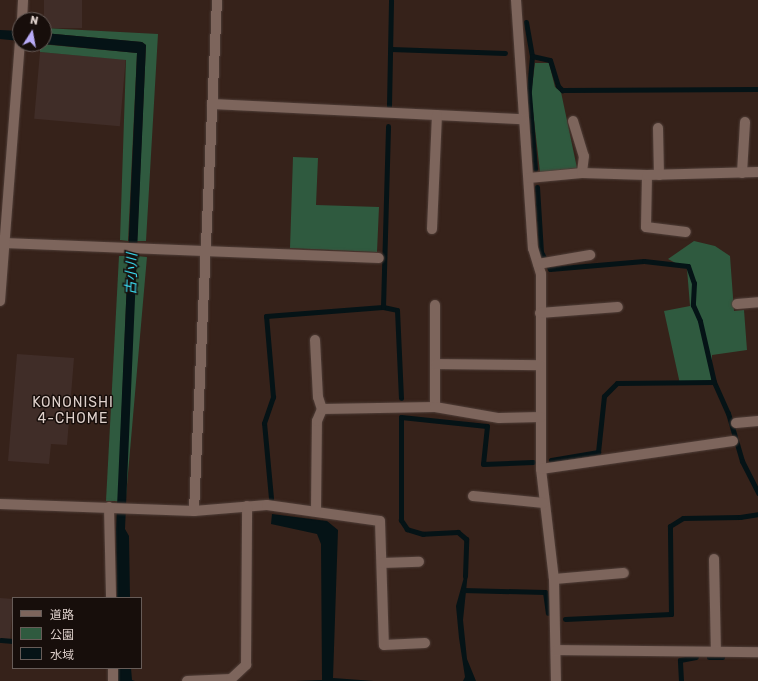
<!DOCTYPE html>
<meta charset="utf-8">
<style>
body{margin:0}
#map{position:relative;width:758px;height:681px;overflow:hidden;background:#36221a;font-family:Rubik,"Noto Sans JP",sans-serif}
div>[style]{position:absolute}
[style*='--x']{left:calc(var(--x)*1px);top:calc(var(--y)*1px);width:calc(var(--w)*1px);rotate:calc(var(--a)*1deg)}
.commercial>*{inset:0;background:#402d28;transform-origin:0 0}
.green>*{inset:0;background:#2f5a3f;transform-origin:0 0}
.water>*{inset:0;background:#051316}
.stream>*{height:5px;margin:-2.5px;padding:0 2.5px;transform-origin:2.5px;border-radius:2.5px;background:#051316}
.roads{filter:drop-shadow(0 0 1px #4f3e38) drop-shadow(0 0 1px #4f3e38)}
.street>*{height:10px;margin:-5px;padding:0 5px;transform-origin:5px;border-radius:5px;background:#7d655c}
.secondary>*{height:10px;margin:-5px;padding:0 5px;transform-origin:5px;border-radius:5px;background:#7d655c}
span{translate:-50% -50%;white-space:nowrap;text-align:center;line-height:1.15;-webkit-text-stroke:3px #170e0b;paint-order:stroke}
.water-label{font-size:14px;color:#3be7fe;font-style:italic}
.neighbourhood-label{font-size:14px;color:#ded0cb;letter-spacing:1px}
.legend{position:absolute;left:12px;top:597px;width:130px;height:72px;box-sizing:border-box;background:#170e0b;border:1px solid #675c58;margin:0;padding:5px 7px;list-style:none;font-size:12px;color:#ded0cb}
.legend li{display:flex;align-items:center;gap:8px;height:20px}
.legend b{width:20px;border:1px solid #675c58}
.north{position:absolute;left:12px;top:12px;width:40px;height:40px;box-sizing:border-box;background:#170e0b;border:1px solid #675c58;border-radius:50%;rotate:11deg;font-size:11px;font-weight:700;line-height:16px;text-align:center;color:#ded0cb}
.north::after{content:'';display:block;margin:auto;width:14px;height:18px;background:#b8abf7;clip-path:polygon(50% 0,100% 100%,50% 72%,0 100%)}
</style>
<div id="map">
<div class="commercial">
<i style="left:44px;top:0;width:38px;height:28px"></i>
<i style="left:40px;top:52px;width:86px;height:67px;rotate:5deg"></i>
<i style="clip-path:polygon(17px 354px,74px 358px,67px 445px,51px 444px,49px 464px,8px 461px)"></i>
<i style="left:0;top:598px;width:13px;height:43px;rotate:4deg"></i>
</div>
<div class="green">
<i style="clip-path:polygon(44px 28px,158px 34px,146px 241px,137px 241px,146px 45px,142px 42px,44px 33px)"></i>
<i style="clip-path:polygon(40px 44px,137px 53px,128px 241px,120px 240px,126px 60px,40px 52px)"></i>
<i style="clip-path:polygon(535px 63px,549px 63px,555px 87px,561px 92px,577px 168px,540px 172px,531px 94px)"></i>
<i style="clip-path:polygon(293px 157px,318px 158px,316px 205px,379px 207px,377px 252px,290px 248px)"></i>
<i style="clip-path:polygon(694px 241px,715px 246px,730px 256px,734px 311px,744px 310px,747px 350px,712px 355px,711px 384px,680px 384px,664px 311px,690px 306px,687px 269px,668px 259px)"></i>
<i style="clip-path:polygon(119px 256px,128px 256px,118px 501px,106px 501px)"></i>
<i style="left:136px;top:256px;width:11px;height:246px;rotate:5deg"></i>
</div>
<div class="water">
<i style="clip-path:polygon(0 30px,20px 31px,20px 41px,0 39px)"></i>
<i style="clip-path:polygon(44px 33px,142px 42px,146px 45px,125px 529px,129px 536px,130px 598px,117px 598px,116px 530px,137px 53px,44px 44px)"></i>
<i style="clip-path:polygon(272px 514px,327px 521px,338px 530px,333px 678px,374px 681px,295px 681px,322px 680px,321px 544px,317px 534px,271px 524px)"></i>
<i style="clip-path:polygon(466px 570px,468px 572px,463px 620px,467px 659px,476px 681px,463px 681px,465px 677px,459px 638px,456px 606px)"></i>
<i style="clip-path:polygon(117px 668px,131px 668px,132px 680px,135px 681px,117px 681px)"></i>
</div>
<div class="stream">
<i style="--x:526;--y:22;--w:35;--a:80"></i>
<i style="--x:532;--y:56;--w:38;--a:95"></i>
<i style="--x:529;--y:94;--w:75;--a:85.4"></i>
<i style="--x:391;--y:49;--w:114;--a:2"></i>
<i style="--x:532;--y:56;--w:18;--a:13"></i>
<i style="--x:550;--y:60;--w:27;--a:73"></i>
<i style="--x:558;--y:86;--w:6;--a:45"></i>
<i style="--x:562;--y:90;--w:196;--a:-0.3"></i>
<i style="--x:389;--y:106;--w:106;--a:-88.9"></i>
<i style="--x:537;--y:187;--w:65;--a:86.5"></i>
<i style="--x:541;--y:252;--w:19;--a:62"></i>
<i style="--x:550;--y:269;--w:94;--a:-4.9"></i>
<i style="--x:644;--y:261;--w:44;--a:6.5"></i>
<i style="--x:688;--y:266;--w:18;--a:71"></i>
<i style="--x:694;--y:283;--w:22;--a:93"></i>
<i style="--x:693;--y:305;--w:17;--a:66"></i>
<i style="--x:700;--y:321;--w:63;--a:77.1"></i>
<i style="--x:714;--y:382;--w:34;--a:66"></i>
<i style="--x:728;--y:413;--w:50;--a:73.7"></i>
<i style="--x:742;--y:461;--w:36;--a:63"></i>
<i style="--x:383;--y:307;--w:14;--a:12"></i>
<i style="--x:397;--y:310;--w:88;--a:87.4"></i>
<i style="--x:551;--y:460;--w:48;--a:-9.7"></i>
<i style="--x:598;--y:452;--w:56;--a:-83.9"></i>
<i style="--x:604;--y:396;--w:18;--a:-45"></i>
<i style="--x:617;--y:383;--w:97;--a:-0.6"></i>
<i style="--x:271;--y:498;--w:75;--a:-95.3"></i>
<i style="--x:264;--y:423;--w:28;--a:-71"></i>
<i style="--x:273;--y:397;--w:81;--a:-94.9"></i>
<i style="--x:266;--y:316;--w:117;--a:-4.4"></i>
<i style="--x:383;--y:307;--w:181;--a:-88.4"></i>
<i style="--x:465;--y:576;--w:37;--a:-88"></i>
<i style="--x:466;--y:539;--w:11;--a:-139"></i>
<i style="--x:458;--y:532;--w:35;--a:177"></i>
<i style="--x:423;--y:534;--w:17;--a:-163"></i>
<i style="--x:407;--y:529;--w:11;--a:-124"></i>
<i style="--x:401;--y:520;--w:103;--a:-90"></i>
<i style="--x:401;--y:417;--w:86;--a:6"></i>
<i style="--x:487;--y:426;--w:38;--a:96"></i>
<i style="--x:483;--y:464;--w:50;--a:-2.3"></i>
<i style="--x:463;--y:590;--w:82;--a:1.4"></i>
<i style="--x:545;--y:592;--w:21;--a:82"></i>
<i style="--x:565;--y:619;--w:106;--a:-2.7"></i>
<i style="--x:671;--y:614;--w:88;--a:-90.7"></i>
<i style="--x:670;--y:526;--w:15;--a:-32"></i>
<i style="--x:683;--y:518;--w:57;--a:-1"></i>
<i style="--x:740;--y:517;--w:18;--a:-9"></i>
<i style="--x:1;--y:640;--w:12;--a:5"></i>
<i style="--x:709;--y:657;--w:13;--a:0"></i>
<i style="--x:681;--y:681;--w:21;--a:-93"></i>
<i style="--x:680;--y:660;--w:16;--a:-11"></i>
</div>
<div class="roads">
<div class="street">
<i style="--x:516;--y:0;--w:249;--a:86.1"></i>
<i style="--x:533;--y:248;--w:27;--a:73"></i>
<i style="--x:541;--y:274;--w:195;--a:90"></i>
<i style="--x:541;--y:469;--w:111;--a:83.3"></i>
<i style="--x:554;--y:579;--w:102;--a:88.9"></i>
<i style="--x:212;--y:104;--w:311;--a:2.8"></i>
<i style="--x:573;--y:121;--w:37;--a:73"></i>
<i style="--x:584;--y:156;--w:17;--a:97"></i>
<i style="--x:658;--y:128;--w:47;--a:88.8"></i>
<i style="--x:742;--y:173;--w:51;--a:-86.6"></i>
<i style="--x:647;--y:175;--w:52;--a:91.1"></i>
<i style="--x:646;--y:227;--w:40;--a:7.1"></i>
<i style="--x:529;--y:178;--w:53;--a:-5.4"></i>
<i style="--x:582;--y:173;--w:65;--a:1.8"></i>
<i style="--x:647;--y:175;--w:111;--a:-1.5"></i>
<i style="--x:432;--y:229;--w:114;--a:-87.5"></i>
<i style="--x:4;--y:243;--w:375;--a:2.3"></i>
<i style="--x:538;--y:264;--w:53;--a:-9.8"></i>
<i style="--x:737;--y:304;--w:21;--a:-5"></i>
<i style="--x:435;--y:305;--w:102;--a:90"></i>
<i style="--x:540;--y:313;--w:78;--a:-4.4"></i>
<i style="--x:315;--y:340;--w:57;--a:87"></i>
<i style="--x:318;--y:397;--w:13;--a:72"></i>
<i style="--x:436;--y:364;--w:103;--a:0.6"></i>
<i style="--x:736;--y:423;--w:22;--a:-5"></i>
<i style="--x:541;--y:469;--w:194;--a:-8.3"></i>
<i style="--x:473;--y:496;--w:71;--a:5.6"></i>
<i style="--x:0;--y:504;--w:194;--a:2.1"></i>
<i style="--x:194;--y:511;--w:73;--a:-4.7"></i>
<i style="--x:267;--y:505;--w:114;--a:8.1"></i>
<i style="--x:380;--y:521;--w:124;--a:88.2"></i>
<i style="--x:384;--y:645;--w:41;--a:-2.8"></i>
<i style="--x:109;--y:507;--w:91;--a:88.7"></i>
<i style="--x:316;--y:511;--w:90;--a:-89.4"></i>
<i style="--x:317;--y:421;--w:13;--a:-67"></i>
<i style="--x:322;--y:409;--w:113;--a:-1"></i>
<i style="--x:435;--y:407;--w:65;--a:9.8"></i>
<i style="--x:499;--y:418;--w:42;--a:-1.4"></i>
<i style="--x:714;--y:559;--w:92;--a:88.8"></i>
<i style="--x:382;--y:563;--w:37;--a:-2"></i>
<i style="--x:554;--y:579;--w:70;--a:-4.9"></i>
<i style="--x:556;--y:650;--w:202;--a:0.6"></i>
<i style="--x:113;--y:668;--w:13;--a:90"></i>
<i style="--x:187;--y:681;--w:44;--a:-2.6"></i>
<i style="--x:231;--y:679;--w:21;--a:-43"></i>
<i style="--x:246;--y:665;--w:159;--a:-89.6"></i>
</div>
<div class="secondary">
<i style="--x:22;--y:20;--w:20;--a:-87"></i>
<i style="--x:0;--y:301;--w:258;--a:-85.6"></i>
<i style="--x:194;--y:511;--w:512;--a:-87.42"></i>
</div>
</div>
<div class="water-label">
<span style="left:132px;top:274px;rotate:-88deg">古小川</span>
</div>
<div class="neighbourhood-label">
<span style="left:73px;top:411px">KONONISHI<br>4-CHOME</span>
</div>
<ul class="legend">
<li><b style="height:5px;background:#7d655c"></b>道路</li>
<li><b style="height:11px;background:#2f5a3f"></b>公園</li>
<li><b style="height:11px;background:#051316"></b>水域</li>
</ul>
<div class="north">N</div>
</div>
